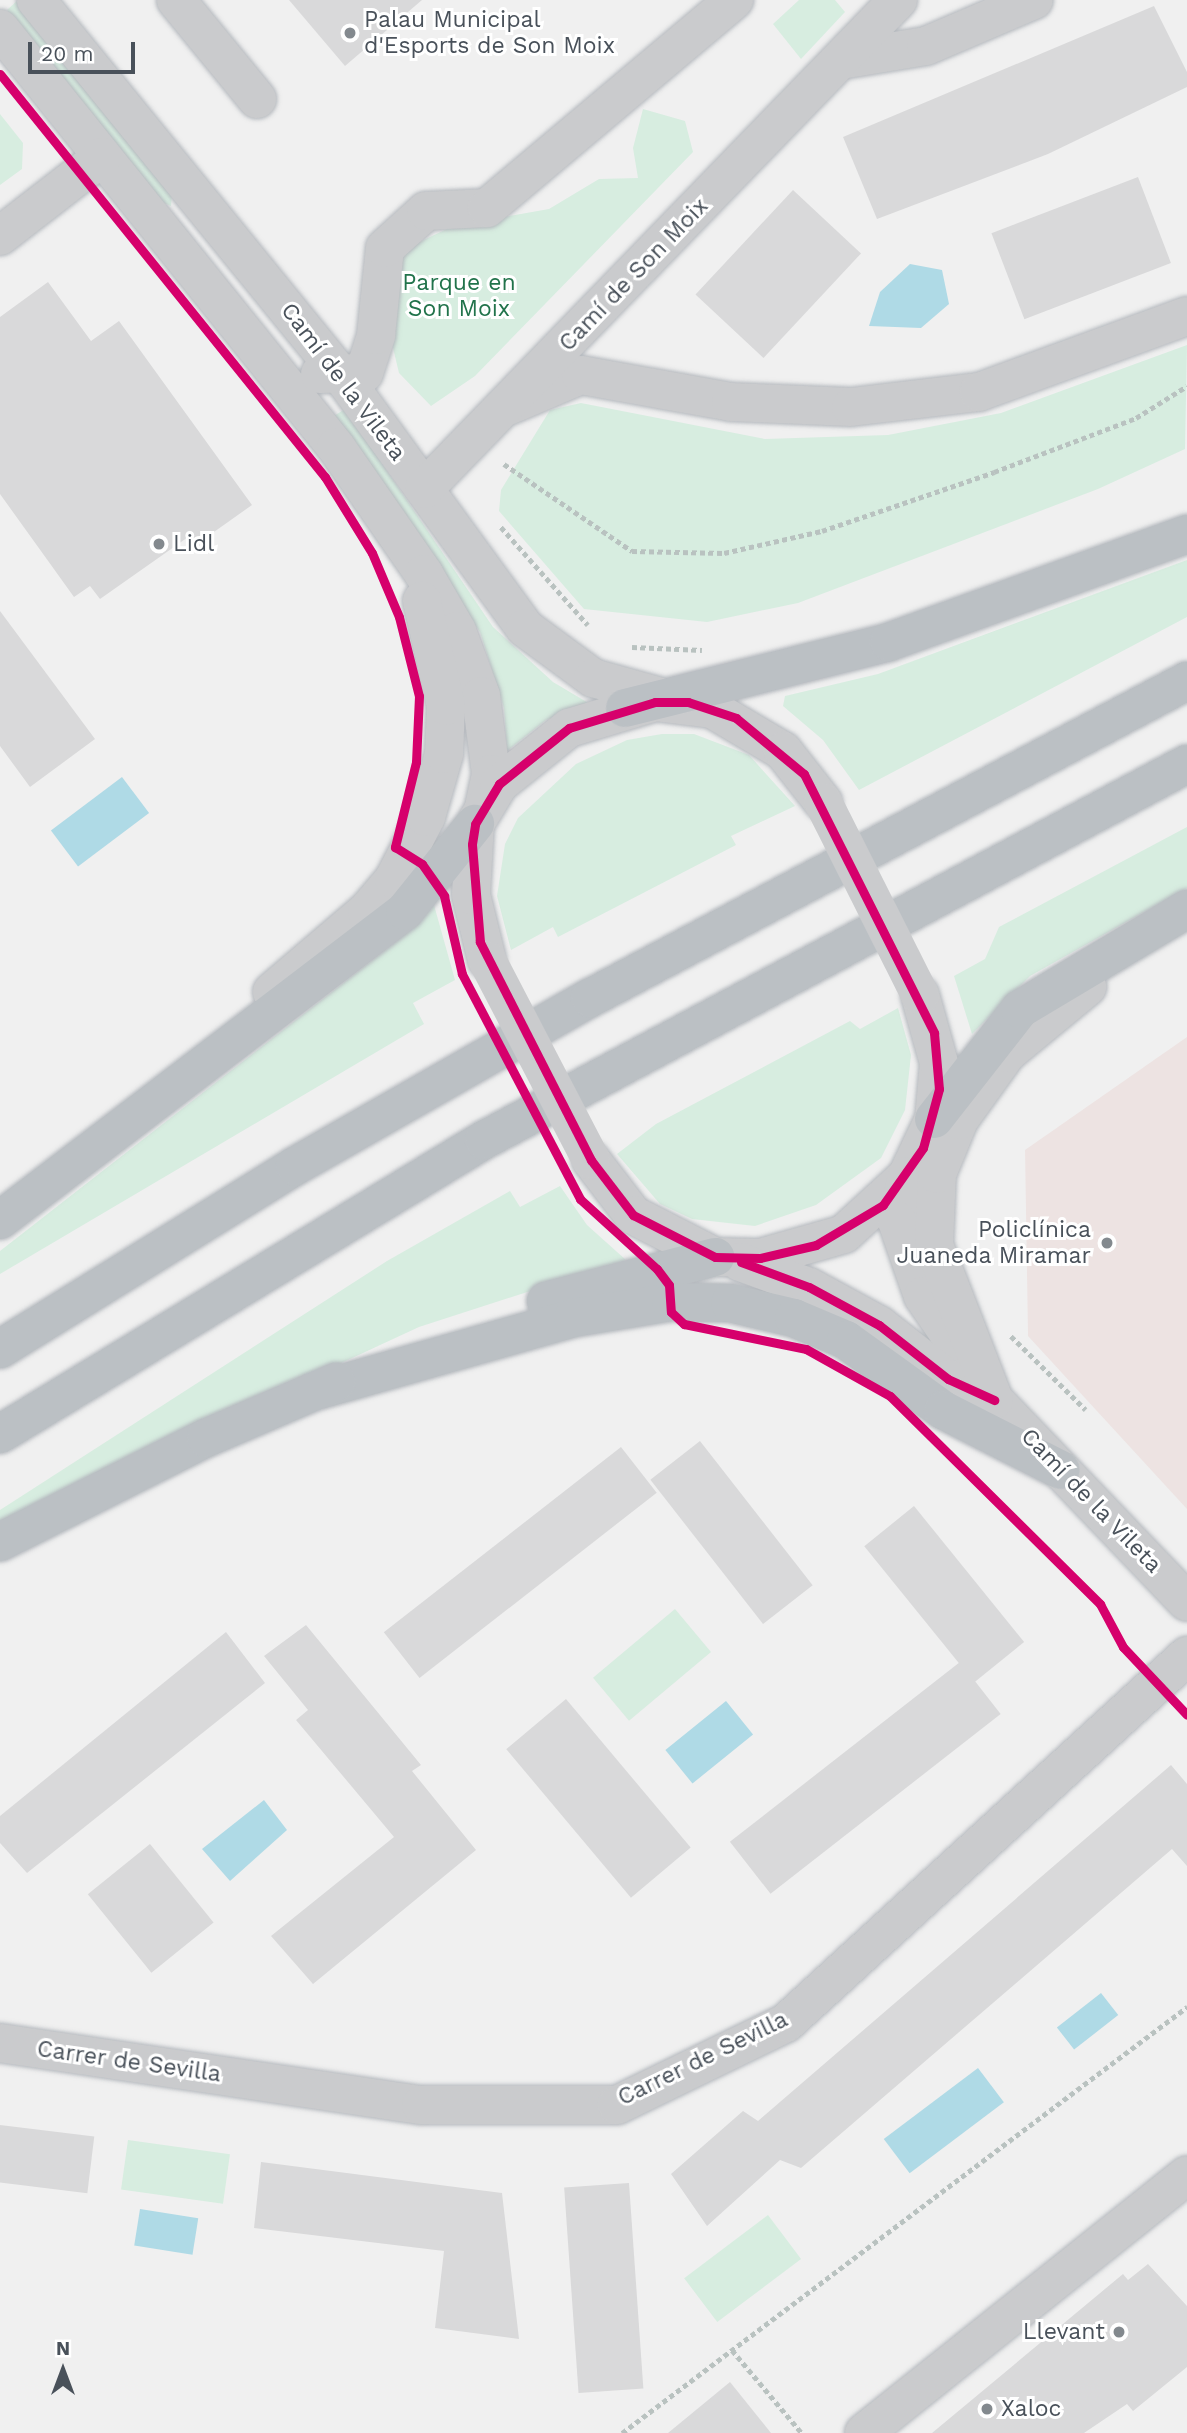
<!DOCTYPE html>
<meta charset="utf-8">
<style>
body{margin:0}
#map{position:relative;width:1187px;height:2433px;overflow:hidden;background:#f0f0f0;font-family:"Work Sans",sans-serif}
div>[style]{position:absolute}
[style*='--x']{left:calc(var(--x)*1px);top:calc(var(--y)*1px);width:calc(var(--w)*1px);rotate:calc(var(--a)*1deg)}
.medical>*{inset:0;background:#ede3e2}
.green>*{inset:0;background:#d7ede0;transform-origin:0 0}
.water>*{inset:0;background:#afdae6;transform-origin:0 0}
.building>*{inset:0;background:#d9d9da;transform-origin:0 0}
.path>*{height:4.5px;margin-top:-2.25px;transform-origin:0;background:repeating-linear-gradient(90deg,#b9c2c0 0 5px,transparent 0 8.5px)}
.roads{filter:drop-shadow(0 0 2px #b5b9be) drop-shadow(0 0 2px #b5b9be)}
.minor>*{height:38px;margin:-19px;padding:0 19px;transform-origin:19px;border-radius:19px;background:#cacbcd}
.highway>*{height:38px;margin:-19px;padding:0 19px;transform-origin:19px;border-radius:19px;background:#bbc0c4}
.minor-bridge>*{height:38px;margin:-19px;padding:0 19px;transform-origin:19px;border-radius:19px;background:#cacbcd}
.cycleway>*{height:9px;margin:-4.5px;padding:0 4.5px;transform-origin:4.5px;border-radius:4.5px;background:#d6006c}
.dots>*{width:19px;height:19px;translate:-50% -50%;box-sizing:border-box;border:4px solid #fff;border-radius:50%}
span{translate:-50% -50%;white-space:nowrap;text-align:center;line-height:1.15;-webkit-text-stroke:6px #fff;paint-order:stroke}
.poi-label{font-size:23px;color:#49515a}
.left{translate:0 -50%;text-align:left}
.right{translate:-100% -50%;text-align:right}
.street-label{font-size:23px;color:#49515a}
.park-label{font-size:23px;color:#21734b}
.north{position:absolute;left:28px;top:2335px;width:70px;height:70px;-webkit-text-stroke:5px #fff;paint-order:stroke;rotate:0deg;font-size:19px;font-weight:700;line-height:28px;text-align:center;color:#49515a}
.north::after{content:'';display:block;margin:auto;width:24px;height:32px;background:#49515a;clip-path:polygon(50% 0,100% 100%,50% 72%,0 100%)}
.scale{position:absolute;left:28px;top:42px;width:107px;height:32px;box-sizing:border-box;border:4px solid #49515a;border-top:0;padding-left:9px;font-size:21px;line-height:24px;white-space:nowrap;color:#49515a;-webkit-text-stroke:5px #fff;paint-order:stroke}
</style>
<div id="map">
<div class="medical">
<i style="clip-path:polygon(1187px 1037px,1187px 1509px,1028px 1336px,1025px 1150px)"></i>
</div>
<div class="green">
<i style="clip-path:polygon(18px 0,172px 193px,171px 206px,159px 201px,7px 10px)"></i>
<i style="clip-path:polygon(799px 0,835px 0,845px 12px,801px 59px,773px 24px)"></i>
<i style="clip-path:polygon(643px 109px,685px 121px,693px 152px,475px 376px,431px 406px,399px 373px,389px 331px,393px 287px,407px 248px,453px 226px,549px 209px,599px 179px,638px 178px,633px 148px)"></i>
<i style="clip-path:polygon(0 114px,23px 143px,22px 169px,0 185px)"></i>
<i style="clip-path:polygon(1187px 345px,1185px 449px,1098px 489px,798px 603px,707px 622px,584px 609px,499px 511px,501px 490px,550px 410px,581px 403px,765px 439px,888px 435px,1001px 413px)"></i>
<i style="clip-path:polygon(345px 409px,493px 627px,553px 682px,590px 704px,546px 720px,507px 751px,504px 708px,480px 632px,334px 416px)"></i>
<i style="clip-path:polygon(1187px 560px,1187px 617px,859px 790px,823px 740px,783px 706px,785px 696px,878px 674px)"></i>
<i style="clip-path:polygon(662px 734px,694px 734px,749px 755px,795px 806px,731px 836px,736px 845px,558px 937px,553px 927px,511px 950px,497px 896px,505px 844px,518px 818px,576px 764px,627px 740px)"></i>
<i style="clip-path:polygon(1187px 827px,1187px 888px,1030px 976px,972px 1034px,954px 976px,985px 959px,999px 927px)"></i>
<i style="clip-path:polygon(434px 905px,455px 980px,413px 1003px,424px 1024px,0 1274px,0 1251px,401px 938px)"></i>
<i style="clip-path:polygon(898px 1008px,911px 1055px,905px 1110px,881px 1158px,816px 1205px,755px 1226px,692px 1219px,660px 1204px,617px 1154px,656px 1124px,850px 1021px,860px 1029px)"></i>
<i style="clip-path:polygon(560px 1186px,587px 1225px,626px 1260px,419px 1327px,0 1521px,0 1510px,387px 1261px,510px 1191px,520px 1207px)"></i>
<i style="left:675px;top:1609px;width:56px;height:107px;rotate:50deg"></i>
<i style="left:128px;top:2140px;width:103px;height:50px;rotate:8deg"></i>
<i style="left:768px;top:2215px;width:55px;height:105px;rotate:53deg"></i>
</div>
<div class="water">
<i style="clip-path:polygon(910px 264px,942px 270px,949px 304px,921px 328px,869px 326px,880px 292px)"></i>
<i style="left:122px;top:777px;width:45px;height:89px;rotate:53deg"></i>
<i style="left:726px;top:1701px;width:43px;height:78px;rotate:51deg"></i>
<i style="clip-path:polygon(264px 1800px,287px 1830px,230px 1881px,202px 1849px)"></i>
<i style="left:1101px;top:1993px;width:28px;height:56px;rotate:52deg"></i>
<i style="left:978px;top:2068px;width:43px;height:118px;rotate:53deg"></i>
<i style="left:140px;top:2209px;width:59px;height:37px;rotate:9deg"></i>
</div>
<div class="building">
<i style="clip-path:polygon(289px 0,422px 0,345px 66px)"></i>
<i style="clip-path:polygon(1154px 6px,1187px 72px,1187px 87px,1048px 154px,877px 219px,843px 137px)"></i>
<i style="left:1138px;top:177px;width:92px;height:157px;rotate:69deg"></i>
<i style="left:793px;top:190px;width:93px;height:143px;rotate:43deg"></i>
<i style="clip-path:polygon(48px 282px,91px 341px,119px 321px,252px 505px,197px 544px,191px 535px,100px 599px,90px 586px,74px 597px,0 494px,0 317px)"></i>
<i style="clip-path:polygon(0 611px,95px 739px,30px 787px,0 746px)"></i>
<i style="left:700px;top:1441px;width:183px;height:63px;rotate:52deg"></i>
<i style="left:621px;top:1447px;width:58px;height:301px;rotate:52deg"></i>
<i style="left:914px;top:1506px;width:175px;height:64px;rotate:51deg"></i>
<i style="clip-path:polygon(306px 1625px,421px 1765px,412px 1771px,476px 1850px,313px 1984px,271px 1936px,394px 1837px,296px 1720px,308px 1710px,264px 1656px)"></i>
<i style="clip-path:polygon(226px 1632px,265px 1683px,27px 1873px,0 1843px,0 1816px)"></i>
<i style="left:960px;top:1662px;width:66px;height:292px;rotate:52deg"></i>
<i style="left:566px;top:1699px;width:194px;height:78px;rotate:50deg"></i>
<i style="clip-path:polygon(1171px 1765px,1187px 1784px,1187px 1866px,1172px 1849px,801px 2168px,780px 2160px,707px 2226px,671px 2174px,743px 2111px,758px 2121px)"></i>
<i style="left:150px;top:1844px;width:101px;height:80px;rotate:51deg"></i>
<i style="left:0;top:2125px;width:95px;height:57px;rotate:7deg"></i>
<i style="clip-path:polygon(261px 2162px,502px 2193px,519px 2339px,435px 2328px,444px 2251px,254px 2228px)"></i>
<i style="left:629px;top:2183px;width:206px;height:65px;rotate:86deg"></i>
<i style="clip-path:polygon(1148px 2264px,1187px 2306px,1187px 2367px,1133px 2411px,1127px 2404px,1084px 2433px,932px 2433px,1123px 2274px,1128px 2280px)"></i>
<i style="clip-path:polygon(730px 2382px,771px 2433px,668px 2433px)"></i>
</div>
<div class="path">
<i style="--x:504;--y:464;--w:155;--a:34.2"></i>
<i style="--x:632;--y:551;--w:92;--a:1.2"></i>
<i style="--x:724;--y:553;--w:100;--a:-12.7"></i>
<i style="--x:822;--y:531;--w:182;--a:-18.9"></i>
<i style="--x:994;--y:472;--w:152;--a:-20.8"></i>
<i style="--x:1136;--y:418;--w:60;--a:-32.1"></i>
<i style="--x:501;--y:527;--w:131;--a:48.4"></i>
<i style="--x:632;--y:647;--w:70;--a:2.5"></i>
<i style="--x:1011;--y:1336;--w:105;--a:44.6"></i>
<i style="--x:732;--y:2350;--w:109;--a:49.9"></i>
<i style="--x:622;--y:2433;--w:708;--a:-37.02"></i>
</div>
<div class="roads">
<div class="minor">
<i style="--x:36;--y:0;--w:485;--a:50.9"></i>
<i style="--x:342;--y:376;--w:311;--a:54"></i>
<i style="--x:525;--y:628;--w:84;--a:36.3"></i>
<i style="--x:593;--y:678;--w:82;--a:15.6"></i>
<i style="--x:176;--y:0;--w:128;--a:50.7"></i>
<i style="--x:0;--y:29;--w:536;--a:51.21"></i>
<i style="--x:336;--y:447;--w:155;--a:55.3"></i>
<i style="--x:424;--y:574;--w:66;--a:59.9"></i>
<i style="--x:457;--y:631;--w:69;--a:69.7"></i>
<i style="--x:481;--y:696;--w:79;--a:82.7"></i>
<i style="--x:491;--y:774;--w:33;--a:102"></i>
<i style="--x:841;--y:60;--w:86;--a:-9.4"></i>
<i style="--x:926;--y:46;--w:117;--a:-23.1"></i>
<i style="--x:0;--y:236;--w:129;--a:-37.8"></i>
<i style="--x:320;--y:374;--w:44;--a:-1.3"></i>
<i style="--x:364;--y:373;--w:40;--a:-72"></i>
<i style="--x:376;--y:335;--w:87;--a:-84.1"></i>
<i style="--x:385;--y:248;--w:55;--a:-42.1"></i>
<i style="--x:426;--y:211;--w:61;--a:-2.8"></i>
<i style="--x:487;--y:208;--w:323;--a:-40.1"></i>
<i style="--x:508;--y:406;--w:79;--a:-23"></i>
<i style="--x:581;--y:375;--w:152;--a:10.2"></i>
<i style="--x:731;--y:402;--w:120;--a:2.4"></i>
<i style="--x:851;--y:407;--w:129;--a:-6.7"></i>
<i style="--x:979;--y:392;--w:221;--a:-20.1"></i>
<i style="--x:424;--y:489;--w:681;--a:-45.89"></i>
<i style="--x:487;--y:960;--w:67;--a:-103.8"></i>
<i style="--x:471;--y:895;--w:71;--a:-86.8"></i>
<i style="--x:475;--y:824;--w:47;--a:-59"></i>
<i style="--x:499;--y:784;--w:90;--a:-38.7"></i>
<i style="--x:569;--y:728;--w:90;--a:-16.8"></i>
<i style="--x:655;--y:702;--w:57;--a:7"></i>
<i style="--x:712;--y:709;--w:82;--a:30.6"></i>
<i style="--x:783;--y:751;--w:65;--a:51.9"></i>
<i style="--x:272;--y:992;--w:125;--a:-40.5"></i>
<i style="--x:367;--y:911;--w:42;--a:-49.8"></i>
<i style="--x:394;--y:879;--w:70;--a:-62.7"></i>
<i style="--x:426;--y:817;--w:66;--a:-74.1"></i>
<i style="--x:444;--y:754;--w:48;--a:-87.6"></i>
<i style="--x:446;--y:706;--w:108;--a:-102.9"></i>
<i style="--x:591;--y:1160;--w:69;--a:52.6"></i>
<i style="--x:633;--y:1215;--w:92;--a:27.1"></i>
<i style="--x:715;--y:1257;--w:45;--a:1.3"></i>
<i style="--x:760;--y:1258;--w:87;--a:-15.9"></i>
<i style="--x:844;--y:1234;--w:86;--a:-42.6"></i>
<i style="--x:907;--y:1176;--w:63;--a:-64.7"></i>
<i style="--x:934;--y:1119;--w:56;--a:-84.9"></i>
<i style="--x:939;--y:1063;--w:71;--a:-105.6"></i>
<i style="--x:907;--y:1176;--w:46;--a:102.5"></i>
<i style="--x:897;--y:1221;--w:79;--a:70.9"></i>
<i style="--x:923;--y:1296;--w:126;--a:55.7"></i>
<i style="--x:994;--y:1400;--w:279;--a:46.3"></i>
<i style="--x:740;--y:1262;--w:73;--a:19.9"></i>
<i style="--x:809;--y:1287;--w:80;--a:28.5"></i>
<i style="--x:879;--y:1325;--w:88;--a:38"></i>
<i style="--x:948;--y:1379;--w:49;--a:25.5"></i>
<i style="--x:994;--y:1400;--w:166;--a:-111.2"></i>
<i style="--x:934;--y:1245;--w:71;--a:-87.6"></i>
<i style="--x:937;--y:1174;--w:58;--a:-67.8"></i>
<i style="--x:959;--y:1120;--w:82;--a:-54.4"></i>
<i style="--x:1007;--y:1053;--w:104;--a:-39.5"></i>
<i style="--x:0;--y:2043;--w:426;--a:8.4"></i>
<i style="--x:421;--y:2105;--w:196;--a:0"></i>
<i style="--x:617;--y:2105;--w:188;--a:-25.9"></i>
<i style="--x:786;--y:2023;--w:544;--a:-42.47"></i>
<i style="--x:864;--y:2433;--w:413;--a:-38.6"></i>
</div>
<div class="highway">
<i style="--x:625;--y:708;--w:272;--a:-14"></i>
<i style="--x:889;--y:642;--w:317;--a:-19.9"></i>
<i style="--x:934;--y:1119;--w:140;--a:-52"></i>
<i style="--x:1020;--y:1009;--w:195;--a:-30.9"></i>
<i style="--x:0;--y:1220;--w:509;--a:-37.34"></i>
<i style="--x:405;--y:911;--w:112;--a:-51.2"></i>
<i style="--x:546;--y:1301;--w:175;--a:-14.6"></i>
<i style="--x:0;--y:1349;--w:347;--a:-31.8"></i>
<i style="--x:295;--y:1166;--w:339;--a:-29.7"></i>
<i style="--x:590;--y:998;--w:676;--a:-27.97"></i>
<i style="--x:312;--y:1392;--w:271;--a:-15.8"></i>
<i style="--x:573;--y:1318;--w:99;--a:-9.3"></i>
<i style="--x:671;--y:1302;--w:59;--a:1"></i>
<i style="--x:730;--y:1303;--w:66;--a:13.2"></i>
<i style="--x:794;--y:1318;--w:56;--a:22.9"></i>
<i style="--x:846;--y:1340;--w:120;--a:35.8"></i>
<i style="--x:943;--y:1410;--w:132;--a:27"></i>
<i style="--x:0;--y:1434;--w:566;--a:-31.28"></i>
<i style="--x:484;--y:1140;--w:797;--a:-28.14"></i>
<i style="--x:0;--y:1542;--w:231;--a:-26.8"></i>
<i style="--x:206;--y:1438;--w:142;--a:-23.3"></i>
</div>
</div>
<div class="minor-bridge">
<i style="--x:823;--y:802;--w:216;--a:63.3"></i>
<i style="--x:487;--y:960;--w:225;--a:62.5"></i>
</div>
<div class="cycleway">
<i style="--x:0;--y:74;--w:518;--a:51.12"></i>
<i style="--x:325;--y:477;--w:89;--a:58.3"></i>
<i style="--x:372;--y:553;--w:69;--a:67.1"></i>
<i style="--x:399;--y:617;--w:81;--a:75.8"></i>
<i style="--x:419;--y:696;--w:66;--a:92.6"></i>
<i style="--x:416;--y:762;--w:88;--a:103.9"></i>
<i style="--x:395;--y:847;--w:32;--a:32"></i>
<i style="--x:422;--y:864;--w:39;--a:55"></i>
<i style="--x:444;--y:896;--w:80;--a:77"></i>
<i style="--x:462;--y:974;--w:254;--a:62.3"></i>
<i style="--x:580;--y:1199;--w:104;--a:42.3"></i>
<i style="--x:657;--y:1269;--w:20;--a:53"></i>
<i style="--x:669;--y:1285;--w:27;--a:86"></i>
<i style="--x:671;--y:1312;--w:18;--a:43"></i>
<i style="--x:684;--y:1324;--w:125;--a:11.6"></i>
<i style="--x:806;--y:1349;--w:96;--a:29.2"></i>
<i style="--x:890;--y:1396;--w:296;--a:44.7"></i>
<i style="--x:1100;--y:1604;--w:49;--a:61.9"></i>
<i style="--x:1123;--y:1647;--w:93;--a:46.7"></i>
<i style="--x:655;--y:702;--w:33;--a:0"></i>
<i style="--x:688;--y:702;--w:51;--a:18.4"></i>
<i style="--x:736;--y:718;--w:88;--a:39.5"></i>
<i style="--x:804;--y:774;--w:290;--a:63.3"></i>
<i style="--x:934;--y:1033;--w:56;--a:84.9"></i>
<i style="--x:939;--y:1089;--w:61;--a:105.2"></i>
<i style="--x:923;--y:1148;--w:70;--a:125.1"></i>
<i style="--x:883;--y:1205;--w:78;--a:149.2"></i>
<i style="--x:816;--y:1245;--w:57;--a:166.9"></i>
<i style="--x:760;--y:1258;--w:45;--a:-178.7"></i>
<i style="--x:715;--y:1257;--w:92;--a:-152.9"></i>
<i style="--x:633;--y:1215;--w:69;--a:-127.4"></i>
<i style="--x:591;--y:1160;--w:245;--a:-117"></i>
<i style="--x:480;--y:942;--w:98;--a:-94.7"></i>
<i style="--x:472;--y:844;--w:20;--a:-81"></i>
<i style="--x:475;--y:824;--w:47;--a:-59"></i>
<i style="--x:499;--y:784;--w:90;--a:-38.7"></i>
<i style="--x:569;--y:728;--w:90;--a:-16.8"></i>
<i style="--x:741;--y:1262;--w:72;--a:20.2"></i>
<i style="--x:809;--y:1287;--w:80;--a:28.5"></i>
<i style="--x:879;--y:1325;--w:88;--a:38"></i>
<i style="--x:948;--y:1379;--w:51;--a:24.5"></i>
</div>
<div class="dots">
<i style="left:350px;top:33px;background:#83898e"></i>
<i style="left:159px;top:544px;background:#83898e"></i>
<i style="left:1107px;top:1243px;background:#83898e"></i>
<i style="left:1119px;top:2332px;background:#83898e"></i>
<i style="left:987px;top:2409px;background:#83898e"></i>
</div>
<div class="poi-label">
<span class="left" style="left:364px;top:33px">Palau Municipal<br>d'Esports de Son Moix</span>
<span class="left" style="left:173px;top:544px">Lidl</span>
<span class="right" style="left:1091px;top:1243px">Policlínica<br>Juaneda Miramar</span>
<span class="right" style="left:1105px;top:2332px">Llevant</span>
<span class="left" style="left:1001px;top:2409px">Xaloc</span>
</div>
<div class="street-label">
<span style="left:634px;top:275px;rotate:-46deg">Camí de Son Moix</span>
<span style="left:343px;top:382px;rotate:53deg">Camí de la Vileta</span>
<span style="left:1091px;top:1501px;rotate:46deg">Camí de la Vileta</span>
<span style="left:703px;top:2059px;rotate:-26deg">Carrer de Sevilla</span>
<span style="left:129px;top:2062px;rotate:8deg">Carrer de Sevilla</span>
</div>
<div class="park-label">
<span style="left:459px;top:296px">Parque en<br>Son Moix</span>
</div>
<div class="north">N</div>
<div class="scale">20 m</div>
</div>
